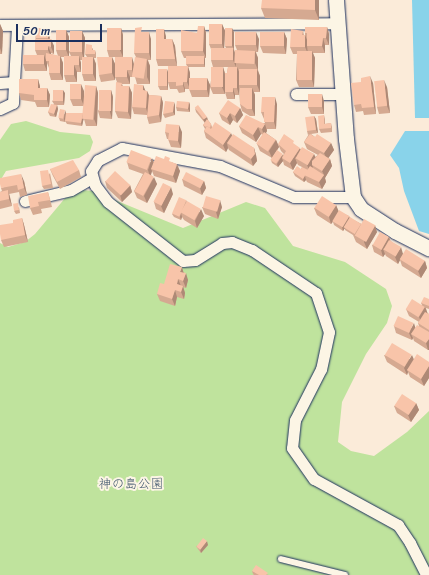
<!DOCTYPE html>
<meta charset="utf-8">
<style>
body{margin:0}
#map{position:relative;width:429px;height:575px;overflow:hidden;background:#fbebd9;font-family:Sriracha,"Klee One",sans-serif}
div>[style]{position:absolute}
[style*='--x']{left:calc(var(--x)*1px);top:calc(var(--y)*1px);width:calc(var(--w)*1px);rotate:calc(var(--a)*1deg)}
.green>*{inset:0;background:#bfe39d}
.water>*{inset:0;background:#89d3ea}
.roads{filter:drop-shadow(0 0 1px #1b2f5e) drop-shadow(0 0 1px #1b2f5e)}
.lane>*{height:5.5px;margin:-2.75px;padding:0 2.75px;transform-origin:2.75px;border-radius:2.75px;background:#fcf5e5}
.street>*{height:11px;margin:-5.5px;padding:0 5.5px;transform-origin:5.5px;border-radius:5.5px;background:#fcf5e5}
.secondary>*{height:15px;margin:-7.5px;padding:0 7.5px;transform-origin:7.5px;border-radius:7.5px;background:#fcf5e5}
.wall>*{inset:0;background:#d5a991}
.shaded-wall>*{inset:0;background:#ae8976}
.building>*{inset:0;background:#f8c4a9;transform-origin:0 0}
span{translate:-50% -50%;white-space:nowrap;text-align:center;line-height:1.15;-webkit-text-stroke:4px #fcf5e5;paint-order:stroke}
.park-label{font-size:13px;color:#3c536b}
.scale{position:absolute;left:16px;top:24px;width:86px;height:18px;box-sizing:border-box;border:2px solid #1b2f5e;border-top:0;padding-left:5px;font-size:12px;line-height:14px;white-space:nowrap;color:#1b2f5e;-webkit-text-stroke:3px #fcf5e5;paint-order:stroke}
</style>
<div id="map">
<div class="green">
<i style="clip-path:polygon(26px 121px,60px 132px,90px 135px,93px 142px,90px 151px,79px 158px,6px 171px,0 181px,0 140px,11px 124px)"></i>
<i style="clip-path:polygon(82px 190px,93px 191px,183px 228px,246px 202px,265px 208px,293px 246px,345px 262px,386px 289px,392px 306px,387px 323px,366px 354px,342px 402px,338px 442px,351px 451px,374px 456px,407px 432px,429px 411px,429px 575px,0 575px,0 243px,8px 247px,25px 242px,35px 234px,66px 197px)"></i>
</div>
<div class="water">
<i style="clip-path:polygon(412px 0,429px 0,429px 118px,415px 118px)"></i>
<i style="clip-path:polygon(405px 131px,429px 131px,429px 234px,419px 231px,404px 191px,399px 168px,390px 155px)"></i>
</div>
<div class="roads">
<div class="lane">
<i style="--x:281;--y:559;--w:66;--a:14"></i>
</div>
<div class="street">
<i style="--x:0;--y:25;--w:338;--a:-0.3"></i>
<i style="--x:0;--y:83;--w:14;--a:-4"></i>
<i style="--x:14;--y:82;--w:56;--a:-86.9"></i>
<i style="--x:296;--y:94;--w:47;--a:0"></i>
<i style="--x:0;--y:109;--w:14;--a:-25"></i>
<i style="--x:13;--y:103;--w:21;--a:-87"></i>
<i style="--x:353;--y:197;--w:59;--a:180"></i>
<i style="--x:294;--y:197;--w:80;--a:-157.3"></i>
<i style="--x:220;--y:166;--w:100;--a:-169.6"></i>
<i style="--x:122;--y:148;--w:27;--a:153"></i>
<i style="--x:98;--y:160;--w:13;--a:122"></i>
<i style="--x:91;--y:171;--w:15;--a:74"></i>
<i style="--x:95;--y:185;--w:21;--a:53"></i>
<i style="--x:108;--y:202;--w:95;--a:38.2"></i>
<i style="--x:183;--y:261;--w:12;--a:-5"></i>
<i style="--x:195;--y:260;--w:32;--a:-32"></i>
<i style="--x:222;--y:243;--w:10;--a:-6"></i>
<i style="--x:232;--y:242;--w:22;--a:22"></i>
<i style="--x:252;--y:250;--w:77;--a:33.9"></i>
<i style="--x:316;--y:293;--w:41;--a:71.6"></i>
<i style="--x:329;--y:332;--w:38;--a:102"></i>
<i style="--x:321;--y:369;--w:57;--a:117"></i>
<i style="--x:295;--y:420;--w:28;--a:96"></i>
<i style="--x:292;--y:448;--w:38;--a:55"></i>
<i style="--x:314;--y:479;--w:96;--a:28.7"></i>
<i style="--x:398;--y:525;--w:22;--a:56"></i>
<i style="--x:410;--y:543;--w:36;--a:63"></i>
<i style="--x:25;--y:201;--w:47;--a:-13.4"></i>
<i style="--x:71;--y:190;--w:24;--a:-30"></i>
</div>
<div class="secondary">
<i style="--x:336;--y:0;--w:139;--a:85.9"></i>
<i style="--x:346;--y:139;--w:58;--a:83.1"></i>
<i style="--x:353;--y:197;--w:14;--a:56"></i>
<i style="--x:361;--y:209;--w:40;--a:32.9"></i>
<i style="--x:395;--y:231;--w:38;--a:27"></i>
</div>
</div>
<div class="wall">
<i style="clip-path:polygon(319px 0,319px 20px,265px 18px,261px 8px)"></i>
<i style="clip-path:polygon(0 24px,3px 31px,2px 54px,0 54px)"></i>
<i style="clip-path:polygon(evenodd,222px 24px,225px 31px,224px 48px,226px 48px,225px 46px,234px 32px,234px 49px,235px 55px,237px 50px,235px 45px,259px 39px,258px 52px,256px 52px,258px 58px,258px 70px,260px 76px,260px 92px,254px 92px,255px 95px,255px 116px,250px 116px,242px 111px,240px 104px,239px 87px,239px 95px,235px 95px,235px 99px,227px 99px,225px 92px,225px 94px,213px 94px,210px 87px,213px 67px,211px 60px,211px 49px,209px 44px,222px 24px,223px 67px,228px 67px,227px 73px,225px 73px,223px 67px)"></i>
<i style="clip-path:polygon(204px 26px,206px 33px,206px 58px,205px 58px,205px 67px,188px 67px,190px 73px,190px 78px,207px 78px,210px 85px,209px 97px,192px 97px,189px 89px,185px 89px,185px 92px,179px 93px,177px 89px,170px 89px,168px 82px,168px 90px,160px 90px,158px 86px,168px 72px,187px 66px,186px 64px,186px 58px,184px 58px,181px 51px)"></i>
<i style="clip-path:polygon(327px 27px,329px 34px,329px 45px,325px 45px,325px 53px,313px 53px,315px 58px,314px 87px,299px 87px,296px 80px,297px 54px,293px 54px,290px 47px,303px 31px,304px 35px,305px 35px,305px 33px)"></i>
<i style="clip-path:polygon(36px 28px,48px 28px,50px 32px,50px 39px,54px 46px,54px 54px,51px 53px,51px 54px,58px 56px,56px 50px,66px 30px,69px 37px,69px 56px,71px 56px,69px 52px,82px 31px,85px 38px,84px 57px,87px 57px,85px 54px,93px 48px,93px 50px,95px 50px,96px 53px,96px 58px,94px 58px,96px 64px,96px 81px,84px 81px,82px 74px,82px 60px,80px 60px,81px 63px,81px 72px,77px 72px,77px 82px,66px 82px,64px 75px,64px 57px,61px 57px,63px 63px,63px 80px,51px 80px,49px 73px,49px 68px,47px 63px,47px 71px,25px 71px,23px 64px,37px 55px,35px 50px)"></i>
<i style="clip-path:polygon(121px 28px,123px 35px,123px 57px,109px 57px,107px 50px)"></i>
<i style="clip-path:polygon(143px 32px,151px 39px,151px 60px,148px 60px,150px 66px,150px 84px,137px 84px,135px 77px,136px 57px,134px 53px)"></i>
<i style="clip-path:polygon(284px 32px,287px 39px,286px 54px,263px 53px,260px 46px)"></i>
<i style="clip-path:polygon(166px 36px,166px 39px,172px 39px,175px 46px,177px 66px,158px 66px,156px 59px)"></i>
<i style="clip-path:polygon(112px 57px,115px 64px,115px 80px,101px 82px,99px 75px)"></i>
<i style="clip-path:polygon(134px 64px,134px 77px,130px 77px,130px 84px,122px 84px,123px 86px,129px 86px,132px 93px,131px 119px,118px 118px,115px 111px,117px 82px,115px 77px)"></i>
<i style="clip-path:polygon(38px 79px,40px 88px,47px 88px,50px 95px,49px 107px,37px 107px,35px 102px,21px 100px,19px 93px)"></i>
<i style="clip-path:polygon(373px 83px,376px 114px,364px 115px,363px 111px,356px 112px,354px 105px)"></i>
<i style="clip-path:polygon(143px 85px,145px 91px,147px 91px,149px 95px,161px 96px,163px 103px,161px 122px,149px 124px,147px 117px,147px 115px,134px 114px,132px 107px)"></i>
<i style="clip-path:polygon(96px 86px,98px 93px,97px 126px,86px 126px,84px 119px)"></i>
<i style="clip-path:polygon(387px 87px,390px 113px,379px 114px,377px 107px)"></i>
<i style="clip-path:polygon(111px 90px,113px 97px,112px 119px,100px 118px,98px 111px)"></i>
<i style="clip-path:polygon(84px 91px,84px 106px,73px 106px,70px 99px)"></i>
<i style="clip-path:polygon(65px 93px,64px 105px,54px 105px,57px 105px,58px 109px,56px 117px,50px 116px,48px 112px,54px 104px,52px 101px)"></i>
<i style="clip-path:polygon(324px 101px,324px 114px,311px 114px,308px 107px)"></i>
<i style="clip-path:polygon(189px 102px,190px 105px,190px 112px,177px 111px,176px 107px)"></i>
<i style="clip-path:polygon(277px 104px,276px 129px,267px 129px,267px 131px,266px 133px,276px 140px,279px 147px,272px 158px,260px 151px,257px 144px,263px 135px,261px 134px,256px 142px,242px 133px,239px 126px,265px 123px,264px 119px,261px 112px)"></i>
<i style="clip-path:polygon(175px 105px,175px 115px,165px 118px,163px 114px)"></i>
<i style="clip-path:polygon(195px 108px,208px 120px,211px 124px,212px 127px,232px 136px,254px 148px,256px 155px,257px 161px,253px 166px,229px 150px,228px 148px,226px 152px,206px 138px,204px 131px,205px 129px,203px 125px,205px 123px,196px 112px)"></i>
<i style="clip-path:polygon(240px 108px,243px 115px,237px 123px,233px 120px,230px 125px,222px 120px,219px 113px)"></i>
<i style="clip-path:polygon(66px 113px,83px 113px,84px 117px,82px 126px,67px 124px,65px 121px,66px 115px,65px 122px,60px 121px,59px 118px)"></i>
<i style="clip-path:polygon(324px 115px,325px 119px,325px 124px,331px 123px,332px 127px,332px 132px,321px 133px,319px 129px)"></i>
<i style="clip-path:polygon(314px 116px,316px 119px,318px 133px,311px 134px,315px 137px,331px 143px,334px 150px,328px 158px,330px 159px,332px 166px,325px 178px,326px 182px,322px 189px,307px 182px,306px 180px,304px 182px,295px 176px,293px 172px,301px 169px,302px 167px,298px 165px,297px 163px,293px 170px,284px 165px,283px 161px,278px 167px,272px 163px,271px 160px,283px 155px,284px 154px,281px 151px,278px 144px,296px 146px,300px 149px,314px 154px,315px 157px,318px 155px,307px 149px,304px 142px,309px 134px,308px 135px,307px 131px)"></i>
<i style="clip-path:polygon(165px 132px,182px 132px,181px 148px,171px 147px,168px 139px,167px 139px)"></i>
<i style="clip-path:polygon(127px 162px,172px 162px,180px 171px,176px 183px,154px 176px,152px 171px,151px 175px,157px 184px,147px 203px,137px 198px,134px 191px,143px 174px,129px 169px)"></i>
<i style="clip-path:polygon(50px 169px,79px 170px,81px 177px,60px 189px,53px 176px)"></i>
<i style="clip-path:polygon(50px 173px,53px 188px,44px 189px,42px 186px)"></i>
<i style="clip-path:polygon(182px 179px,204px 181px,206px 188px,202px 195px,184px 186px)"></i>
<i style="clip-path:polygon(24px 181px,27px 195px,20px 197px,19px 192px,9px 194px,12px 206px,0 209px,0 192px,2px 191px,1px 188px)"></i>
<i style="clip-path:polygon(105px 181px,130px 185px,132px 192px,122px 202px,107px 188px)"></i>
<i style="clip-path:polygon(48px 192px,50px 199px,52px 207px,41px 209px,42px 213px,33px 215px,30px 208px)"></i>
<i style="clip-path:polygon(173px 194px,164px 213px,156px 209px,154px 202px)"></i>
<i style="clip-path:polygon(186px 200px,187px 202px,204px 216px,197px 228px,184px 220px,182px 217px,181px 220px,174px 217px,172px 214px)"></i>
<i style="clip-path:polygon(336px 205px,338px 211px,349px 216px,350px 218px,377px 232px,367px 249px,356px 242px,353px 235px,345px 230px,345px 228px,343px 231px,334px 225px,333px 222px,331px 224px,317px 215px,314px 208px)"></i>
<i style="clip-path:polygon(19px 207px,20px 213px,16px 214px,14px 211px)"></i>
<i style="clip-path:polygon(202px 207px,222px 207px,218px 219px,205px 214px)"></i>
<i style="clip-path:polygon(22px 218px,24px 225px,28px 242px,4px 247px,1px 240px)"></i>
<i style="clip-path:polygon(389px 237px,390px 240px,403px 254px,425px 261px,427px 268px,421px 278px,402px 266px,400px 260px,398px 264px,386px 256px,385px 254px,383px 257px,374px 252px,372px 245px)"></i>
<i style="clip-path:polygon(184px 272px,188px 280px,186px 288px,183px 287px,185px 293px,184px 299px,177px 297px,175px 306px,160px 301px,157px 294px,164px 284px)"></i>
<i style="clip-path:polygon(429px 299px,429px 309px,426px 308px,427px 313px,429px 314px,429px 350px,428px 350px,414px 341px,413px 338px,412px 340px,396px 333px,394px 326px,415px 328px,419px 326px,418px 323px,419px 322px,409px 316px,406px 309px,422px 305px,421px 303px)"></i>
<i style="clip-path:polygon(384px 355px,429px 362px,429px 378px,424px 386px,410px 377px,408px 372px,407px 375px,387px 362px)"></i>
<i style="clip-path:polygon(416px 403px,419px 410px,411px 422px,397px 413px,394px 406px)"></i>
<i style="clip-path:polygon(208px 545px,201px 553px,198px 549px,196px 546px)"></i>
<i style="clip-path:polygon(252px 571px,269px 575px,254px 575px,253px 574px)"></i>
</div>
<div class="shaded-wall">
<i style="clip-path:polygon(315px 0,319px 0,319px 20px,315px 10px)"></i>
<i style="clip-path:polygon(0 24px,3px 31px,2px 54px,0 48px)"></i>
<i style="clip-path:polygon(222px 24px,225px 31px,224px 51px,222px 44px)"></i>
<i style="clip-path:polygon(204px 26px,206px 33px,206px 58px,203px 51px)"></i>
<i style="clip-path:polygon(327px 27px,329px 34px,329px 45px,326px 38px)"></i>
<i style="clip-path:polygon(48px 28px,50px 32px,49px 42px,48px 38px)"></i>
<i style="clip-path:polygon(121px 28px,123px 35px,123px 57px,120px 50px)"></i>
<i style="clip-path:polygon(232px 28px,234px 32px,234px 49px,232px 46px)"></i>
<i style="clip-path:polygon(164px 29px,166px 36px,166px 46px,164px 39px)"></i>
<i style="clip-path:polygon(66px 30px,69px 37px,69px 57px,66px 50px)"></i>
<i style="clip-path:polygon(82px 31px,85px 38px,84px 60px,82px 53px)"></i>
<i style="clip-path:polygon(149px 32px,151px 39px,151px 60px,149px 53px)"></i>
<i style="clip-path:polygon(256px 32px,259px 39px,258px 52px,256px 45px)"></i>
<i style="clip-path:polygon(284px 32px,287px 39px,286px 54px,284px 47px)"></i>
<i style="clip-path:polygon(305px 35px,308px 42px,307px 46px,308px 54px,305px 47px)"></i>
<i style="clip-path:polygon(323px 38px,325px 45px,325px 53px,322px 46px)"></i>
<i style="clip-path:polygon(51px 39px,54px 46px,54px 54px,51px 47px)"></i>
<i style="clip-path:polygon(172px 39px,175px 46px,177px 66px,175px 59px)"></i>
<i style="clip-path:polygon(48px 46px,51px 53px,51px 57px,48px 50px)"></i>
<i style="clip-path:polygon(233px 48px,236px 55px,236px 67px,233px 60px)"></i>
<i style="clip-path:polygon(255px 51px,258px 58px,258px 70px,255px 63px)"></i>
<i style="clip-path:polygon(312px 51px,315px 58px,314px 87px,312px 80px)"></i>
<i style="clip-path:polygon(44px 55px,47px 63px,47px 71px,44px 64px)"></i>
<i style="clip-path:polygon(60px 56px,63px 63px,63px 80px,60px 73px)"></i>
<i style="clip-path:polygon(79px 56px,81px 63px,81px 72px,79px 65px)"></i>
<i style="clip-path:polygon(204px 56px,205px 60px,205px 67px,204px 64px)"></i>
<i style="clip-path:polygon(93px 57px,96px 64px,96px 81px,93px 74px)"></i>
<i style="clip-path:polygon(112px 57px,115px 64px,115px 80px,112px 73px)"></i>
<i style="clip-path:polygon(132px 57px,134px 64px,134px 77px,132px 70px)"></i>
<i style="clip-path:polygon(147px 59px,150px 66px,150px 84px,147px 77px)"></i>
<i style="clip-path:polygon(74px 65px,77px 72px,77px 82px,74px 75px)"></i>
<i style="clip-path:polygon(188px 66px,190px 73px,190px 89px,187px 82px)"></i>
<i style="clip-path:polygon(223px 67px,225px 74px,225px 94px,222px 87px)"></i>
<i style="clip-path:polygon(237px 67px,240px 74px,239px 85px,239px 95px,237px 88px)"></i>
<i style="clip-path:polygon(167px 69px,168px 72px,168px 90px,167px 86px)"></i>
<i style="clip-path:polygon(257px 69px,260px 76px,260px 92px,257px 85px)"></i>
<i style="clip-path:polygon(127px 70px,130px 77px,130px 84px,127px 77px)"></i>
<i style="clip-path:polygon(370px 76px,373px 83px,376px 114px,374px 107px)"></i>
<i style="clip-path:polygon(207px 78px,210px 85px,209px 97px,207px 90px)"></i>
<i style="clip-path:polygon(38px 79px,40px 86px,40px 95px,38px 88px)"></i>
<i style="clip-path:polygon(384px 80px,387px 87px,390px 113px,387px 106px)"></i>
<i style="clip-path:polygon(183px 82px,185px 89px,185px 92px,183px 85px)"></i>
<i style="clip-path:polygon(81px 84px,84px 91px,84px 106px,81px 99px)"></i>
<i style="clip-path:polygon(143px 85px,146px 92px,143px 90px)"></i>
<i style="clip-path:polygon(96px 86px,98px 93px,97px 126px,94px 119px)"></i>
<i style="clip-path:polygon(129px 86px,132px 93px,131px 119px,128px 112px)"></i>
<i style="clip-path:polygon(47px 88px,50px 95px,49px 107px,47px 100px)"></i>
<i style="clip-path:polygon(233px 88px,235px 95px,235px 99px,233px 92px)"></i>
<i style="clip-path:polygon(252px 88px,255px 95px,255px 116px,252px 109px)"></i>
<i style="clip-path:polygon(63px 90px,65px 93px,64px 105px,63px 101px)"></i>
<i style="clip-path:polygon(111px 90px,113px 97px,112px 119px,110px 112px)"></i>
<i style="clip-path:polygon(147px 91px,150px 98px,148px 115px,146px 108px)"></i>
<i style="clip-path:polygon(322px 94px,324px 101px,324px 114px,322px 107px)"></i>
<i style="clip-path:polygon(161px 96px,163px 103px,161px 122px,159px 115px)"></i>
<i style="clip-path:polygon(275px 97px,277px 104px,276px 129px,274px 122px)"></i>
<i style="clip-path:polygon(174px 102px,175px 105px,175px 115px,173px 112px)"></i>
<i style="clip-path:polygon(189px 102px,190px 105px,190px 112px,188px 109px)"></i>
<i style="clip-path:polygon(57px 105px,58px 109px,56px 117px,54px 114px)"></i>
<i style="clip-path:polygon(240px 108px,243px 115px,237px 123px,235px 116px)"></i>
<i style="clip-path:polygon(65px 110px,66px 113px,65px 122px,64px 119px)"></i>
<i style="clip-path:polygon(83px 113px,84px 117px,82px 126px,81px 123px)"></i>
<i style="clip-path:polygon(230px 113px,233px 120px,230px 125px,227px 118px)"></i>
<i style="clip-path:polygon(314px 116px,316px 119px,318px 133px,316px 130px)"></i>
<i style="clip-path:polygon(207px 117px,208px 120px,205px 123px,203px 119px)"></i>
<i style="clip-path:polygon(265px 124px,267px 131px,264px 136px,262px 129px)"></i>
<i style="clip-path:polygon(179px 125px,182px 132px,181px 148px,178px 141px)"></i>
<i style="clip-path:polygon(258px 127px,261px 134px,256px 142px,253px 135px)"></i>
<i style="clip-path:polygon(231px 133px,234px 140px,227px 143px,228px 148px,226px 152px,223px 145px)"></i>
<i style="clip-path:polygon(276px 140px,279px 147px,272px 158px,269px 151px)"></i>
<i style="clip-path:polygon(331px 143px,334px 150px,327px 160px,324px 153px)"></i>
<i style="clip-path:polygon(254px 148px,256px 155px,257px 161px,253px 166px,251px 159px)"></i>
<i style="clip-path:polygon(300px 148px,302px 155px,295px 158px,297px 163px,293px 170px,290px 163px)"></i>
<i style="clip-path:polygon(283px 154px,282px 158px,283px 161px,278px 167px,277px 164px)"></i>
<i style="clip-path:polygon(314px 154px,317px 161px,312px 165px,313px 167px,310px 172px,307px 165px)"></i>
<i style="clip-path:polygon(152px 158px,155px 165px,151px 169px,152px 171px,150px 177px,148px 170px)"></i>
<i style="clip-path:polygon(330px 159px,332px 166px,325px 178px,326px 182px,322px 189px,319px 182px,324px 175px,322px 171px)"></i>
<i style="clip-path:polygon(177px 164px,180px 171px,176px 183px,173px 176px)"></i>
<i style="clip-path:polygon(21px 174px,24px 181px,27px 195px,24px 188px)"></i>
<i style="clip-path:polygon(305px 176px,306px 180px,304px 182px,303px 179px)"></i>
<i style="clip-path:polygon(154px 177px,157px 184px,147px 203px,144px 196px)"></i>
<i style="clip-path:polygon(204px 181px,206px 188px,202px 195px,200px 188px)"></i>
<i style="clip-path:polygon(130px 185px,132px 192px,122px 202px,120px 195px)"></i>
<i style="clip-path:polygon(171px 187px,173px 194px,164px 213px,161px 206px)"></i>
<i style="clip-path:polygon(8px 190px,10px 197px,12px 206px,9px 199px)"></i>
<i style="clip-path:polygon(220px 200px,222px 207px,218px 219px,216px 212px)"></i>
<i style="clip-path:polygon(336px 205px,339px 212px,331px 224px,329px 217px)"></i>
<i style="clip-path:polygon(201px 209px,204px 216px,197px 228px,195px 221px)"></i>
<i style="clip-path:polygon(181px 213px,182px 217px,181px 220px,180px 217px)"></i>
<i style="clip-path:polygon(349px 216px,350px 220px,344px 227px,345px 228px,343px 231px,342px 227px)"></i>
<i style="clip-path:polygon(22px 218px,24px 225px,28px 242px,25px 235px)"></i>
<i style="clip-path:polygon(375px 225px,377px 232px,367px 249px,364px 242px)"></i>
<i style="clip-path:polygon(389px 237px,391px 244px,383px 249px,385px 254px,383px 257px,381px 250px)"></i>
<i style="clip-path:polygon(401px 247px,403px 254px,398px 264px,395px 257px)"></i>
<i style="clip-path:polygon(425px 261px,427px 268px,421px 278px,418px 271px)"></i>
<i style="clip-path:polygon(182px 267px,184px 274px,180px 272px)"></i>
<i style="clip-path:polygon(186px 273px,188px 280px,186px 288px,183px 281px)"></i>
<i style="clip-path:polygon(178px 279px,181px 286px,177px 284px)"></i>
<i style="clip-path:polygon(183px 286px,185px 293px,184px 299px,181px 292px)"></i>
<i style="clip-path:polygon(175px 290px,177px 297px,175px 306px,172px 299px)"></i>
<i style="clip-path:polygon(425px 307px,428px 314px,422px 324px,419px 317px)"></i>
<i style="clip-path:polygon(414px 323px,416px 330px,411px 334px,413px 338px,412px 340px,409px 333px)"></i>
<i style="clip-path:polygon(429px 339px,429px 350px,428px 350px,426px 343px)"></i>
<i style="clip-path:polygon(412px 355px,415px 362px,407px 370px,408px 372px,407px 375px,404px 368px)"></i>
<i style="clip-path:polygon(429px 366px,429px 378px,424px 386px,421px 379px)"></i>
<i style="clip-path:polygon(416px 403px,419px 410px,411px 422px,408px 415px)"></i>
<i style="clip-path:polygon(207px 541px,208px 545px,201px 553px,200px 549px)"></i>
</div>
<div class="building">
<i style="clip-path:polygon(262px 0,315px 0,315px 10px,261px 8px)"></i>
<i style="left:209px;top:24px;width:13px;height:20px"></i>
<i style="clip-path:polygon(198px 26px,204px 26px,203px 51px,181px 51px,181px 30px,197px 33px)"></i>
<i style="clip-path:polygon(142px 27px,141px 32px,149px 32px,149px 53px,134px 53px,135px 28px)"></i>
<i style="clip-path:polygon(305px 27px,327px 27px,326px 38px,323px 38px,322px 46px,307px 46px,307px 33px,305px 33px)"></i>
<i style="left:36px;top:28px;width:12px;height:10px"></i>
<i style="left:107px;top:28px;width:14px;height:22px"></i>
<i style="left:225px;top:28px;width:7px;height:18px"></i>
<i style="clip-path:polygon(156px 29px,164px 29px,164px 39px,172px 39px,175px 59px,156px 59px)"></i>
<i style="clip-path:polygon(291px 29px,303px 31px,302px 35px,305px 35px,305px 47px,290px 47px)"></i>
<i style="left:56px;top:30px;width:10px;height:20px"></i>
<i style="left:70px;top:31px;width:12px;height:21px"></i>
<i style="left:235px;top:32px;width:21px;height:13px"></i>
<i style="left:260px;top:32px;width:24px;height:14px"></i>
<i style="clip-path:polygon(35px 39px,51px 39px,51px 47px,48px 46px,48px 50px,35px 50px)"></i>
<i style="clip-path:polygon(86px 44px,92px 45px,92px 50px,95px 50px,95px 54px,85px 54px)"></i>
<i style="left:211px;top:48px;width:22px;height:12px"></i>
<i style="left:235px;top:50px;width:20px;height:13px;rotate:3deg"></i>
<i style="left:297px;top:51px;width:15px;height:29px"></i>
<i style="clip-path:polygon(46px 53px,60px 56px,60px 73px,49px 73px,49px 61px,46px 61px)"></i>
<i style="left:23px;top:55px;width:21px;height:9px"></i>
<i style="clip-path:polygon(64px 56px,79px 56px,79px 65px,74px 65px,74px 75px,64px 75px)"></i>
<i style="left:186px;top:56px;width:18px;height:8px"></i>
<i style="left:82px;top:57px;width:11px;height:17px"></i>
<i style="clip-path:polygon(97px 57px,112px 57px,112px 73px,99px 75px)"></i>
<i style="clip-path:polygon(115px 57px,132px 57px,132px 70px,127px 70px,127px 77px,115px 77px)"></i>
<i style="left:135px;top:57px;width:12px;height:20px;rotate:9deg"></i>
<i style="clip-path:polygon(168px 66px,188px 66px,187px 82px,183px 82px,183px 85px,176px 86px,176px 82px,168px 82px)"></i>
<i style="left:211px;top:67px;width:12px;height:20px"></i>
<i style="clip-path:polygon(228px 67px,237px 67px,237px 88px,233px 88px,233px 92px,225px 92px,225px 73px,227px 73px)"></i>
<i style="left:158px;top:69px;width:9px;height:17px"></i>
<i style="left:239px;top:69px;width:18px;height:16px"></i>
<i style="clip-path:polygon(370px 76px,374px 107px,362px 108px,361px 104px,354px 105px,351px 83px,361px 82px,361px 78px)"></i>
<i style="left:189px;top:78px;width:18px;height:12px"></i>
<i style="clip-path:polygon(19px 79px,38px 79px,38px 88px,47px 88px,47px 100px,34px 100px,34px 95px,19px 93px)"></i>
<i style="left:384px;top:80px;width:26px;height:10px;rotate:83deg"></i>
<i style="clip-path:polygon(116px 82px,122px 83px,121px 86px,129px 86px,128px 112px,115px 111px)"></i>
<i style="left:70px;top:84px;width:11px;height:15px"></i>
<i style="clip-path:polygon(134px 84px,143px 85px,143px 90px,147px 91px,146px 108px,132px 107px)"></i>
<i style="left:85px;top:85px;width:11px;height:34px;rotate:5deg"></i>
<i style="clip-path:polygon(240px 88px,252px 88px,252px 109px,247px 109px,240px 104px)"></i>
<i style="left:53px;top:90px;width:10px;height:11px"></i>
<i style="left:99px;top:90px;width:12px;height:21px"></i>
<i style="left:308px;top:94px;width:14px;height:13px"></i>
<i style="clip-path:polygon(149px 95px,161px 96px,159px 115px,147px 117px)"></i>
<i style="clip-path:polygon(262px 97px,275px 97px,274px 122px,264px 122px,264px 112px,261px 112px)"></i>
<i style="clip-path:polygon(228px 100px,240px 108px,235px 116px,230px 113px,227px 118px,219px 113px)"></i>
<i style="clip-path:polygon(165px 101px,174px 102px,173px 112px,163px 114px)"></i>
<i style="clip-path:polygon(177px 101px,189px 102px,188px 109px,176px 107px)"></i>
<i style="clip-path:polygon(51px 104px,57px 105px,54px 114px,48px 112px)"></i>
<i style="left:198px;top:105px;width:15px;height:4px;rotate:53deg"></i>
<i style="left:60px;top:109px;width:5px;height:9px;rotate:11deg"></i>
<i style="clip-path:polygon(66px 113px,83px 113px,81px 123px,65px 121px)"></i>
<i style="clip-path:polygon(246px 115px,265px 124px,262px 129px,258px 127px,253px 135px,239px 126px)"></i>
<i style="clip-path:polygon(324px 115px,324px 124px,331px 123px,331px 128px,319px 129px,318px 116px)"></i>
<i style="left:314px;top:116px;width:14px;height:9px;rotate:82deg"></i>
<i style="clip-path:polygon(207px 119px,211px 124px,210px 128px,207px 126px,206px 127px,203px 125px)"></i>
<i style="clip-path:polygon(215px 122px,231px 133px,223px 145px,204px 131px,207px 126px,211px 129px)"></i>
<i style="clip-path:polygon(166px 124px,179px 125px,178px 141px,168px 140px,169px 133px,165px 132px)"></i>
<i style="left:264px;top:132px;width:14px;height:14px;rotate:34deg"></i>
<i style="clip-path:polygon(233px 134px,254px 148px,255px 154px,251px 159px,227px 143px)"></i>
<i style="clip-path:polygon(284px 134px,294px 141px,293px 143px,300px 148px,290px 163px,282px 158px,286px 151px,278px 144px)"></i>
<i style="clip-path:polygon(310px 134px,315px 137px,317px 134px,331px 143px,324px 153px,304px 142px)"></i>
<i style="left:302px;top:147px;width:14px;height:13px;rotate:30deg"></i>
<i style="left:131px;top:150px;width:22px;height:13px;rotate:21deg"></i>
<i style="left:277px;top:150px;width:7px;height:12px;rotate:34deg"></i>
<i style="clip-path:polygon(320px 153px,330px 159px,322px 171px,312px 165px,312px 161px)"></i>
<i style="clip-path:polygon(156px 156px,164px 159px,165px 156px,170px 158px,169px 161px,177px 164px,173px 176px,151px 169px)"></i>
<i style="clip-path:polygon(73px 160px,79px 170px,57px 182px,50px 169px)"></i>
<i style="clip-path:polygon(297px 166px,301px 169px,302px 167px,308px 170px,303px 179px,293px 172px)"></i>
<i style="clip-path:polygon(310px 166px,324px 175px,319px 182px,304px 175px)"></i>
<i style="clip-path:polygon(48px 170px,51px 184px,42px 186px,40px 171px)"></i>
<i style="left:115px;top:171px;width:21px;height:14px;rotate:43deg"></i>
<i style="left:145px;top:172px;width:10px;height:22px;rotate:29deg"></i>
<i style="left:186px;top:172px;width:20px;height:8px;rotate:27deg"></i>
<i style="clip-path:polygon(21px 174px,24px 188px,18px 190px,17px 185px,1px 188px,0 184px,0 178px)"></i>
<i style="left:163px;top:183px;width:9px;height:21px;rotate:27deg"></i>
<i style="clip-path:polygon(8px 190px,9px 199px,0 201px,0 192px)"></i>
<i style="clip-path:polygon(48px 192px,50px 200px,38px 202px,39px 206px,30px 208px,28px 196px)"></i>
<i style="left:206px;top:196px;width:15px;height:12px;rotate:16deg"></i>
<i style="left:322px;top:196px;width:17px;height:14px;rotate:33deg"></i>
<i style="left:179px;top:197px;width:8px;height:18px;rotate:23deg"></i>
<i style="left:187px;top:201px;width:16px;height:13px;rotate:30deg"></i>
<i style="left:18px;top:203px;width:7px;height:5px;rotate:82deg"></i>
<i style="left:339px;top:210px;width:12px;height:13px;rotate:31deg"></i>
<i style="left:350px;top:217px;width:13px;height:12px;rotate:32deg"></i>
<i style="clip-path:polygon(22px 218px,25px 235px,1px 240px,0 234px,0 225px,13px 223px,13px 220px)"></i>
<i style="left:364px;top:219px;width:13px;height:19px;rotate:29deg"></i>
<i style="left:380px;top:232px;width:10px;height:15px;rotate:29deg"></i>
<i style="left:389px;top:240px;width:14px;height:11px;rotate:30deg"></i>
<i style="left:406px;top:249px;width:22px;height:12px;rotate:32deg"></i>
<i style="clip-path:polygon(170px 264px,182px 267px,180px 272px,186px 273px,183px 281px,178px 279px,177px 284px,183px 286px,181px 292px,175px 290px,172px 299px,157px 294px,160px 283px,164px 284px)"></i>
<i style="clip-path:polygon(424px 297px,429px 299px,429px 306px,421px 303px)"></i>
<i style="left:412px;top:299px;width:15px;height:12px;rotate:32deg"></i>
<i style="clip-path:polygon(425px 312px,429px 314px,429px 330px,418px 323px)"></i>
<i style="left:398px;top:316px;width:17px;height:11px;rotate:24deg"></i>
<i style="clip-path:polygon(417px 325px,429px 332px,429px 339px,426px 343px,411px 334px)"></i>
<i style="left:392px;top:343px;width:23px;height:14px;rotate:31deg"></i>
<i style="clip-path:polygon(417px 354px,429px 362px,429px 366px,421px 379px,407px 370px)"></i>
<i style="left:402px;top:394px;width:17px;height:14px;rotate:33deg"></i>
<i style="left:203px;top:538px;width:5px;height:11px;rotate:37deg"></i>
<i style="clip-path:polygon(256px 565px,268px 573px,266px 575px,259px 575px,252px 571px)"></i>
</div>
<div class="park-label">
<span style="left:131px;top:484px">神の島公園</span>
</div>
<div class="scale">50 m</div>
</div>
